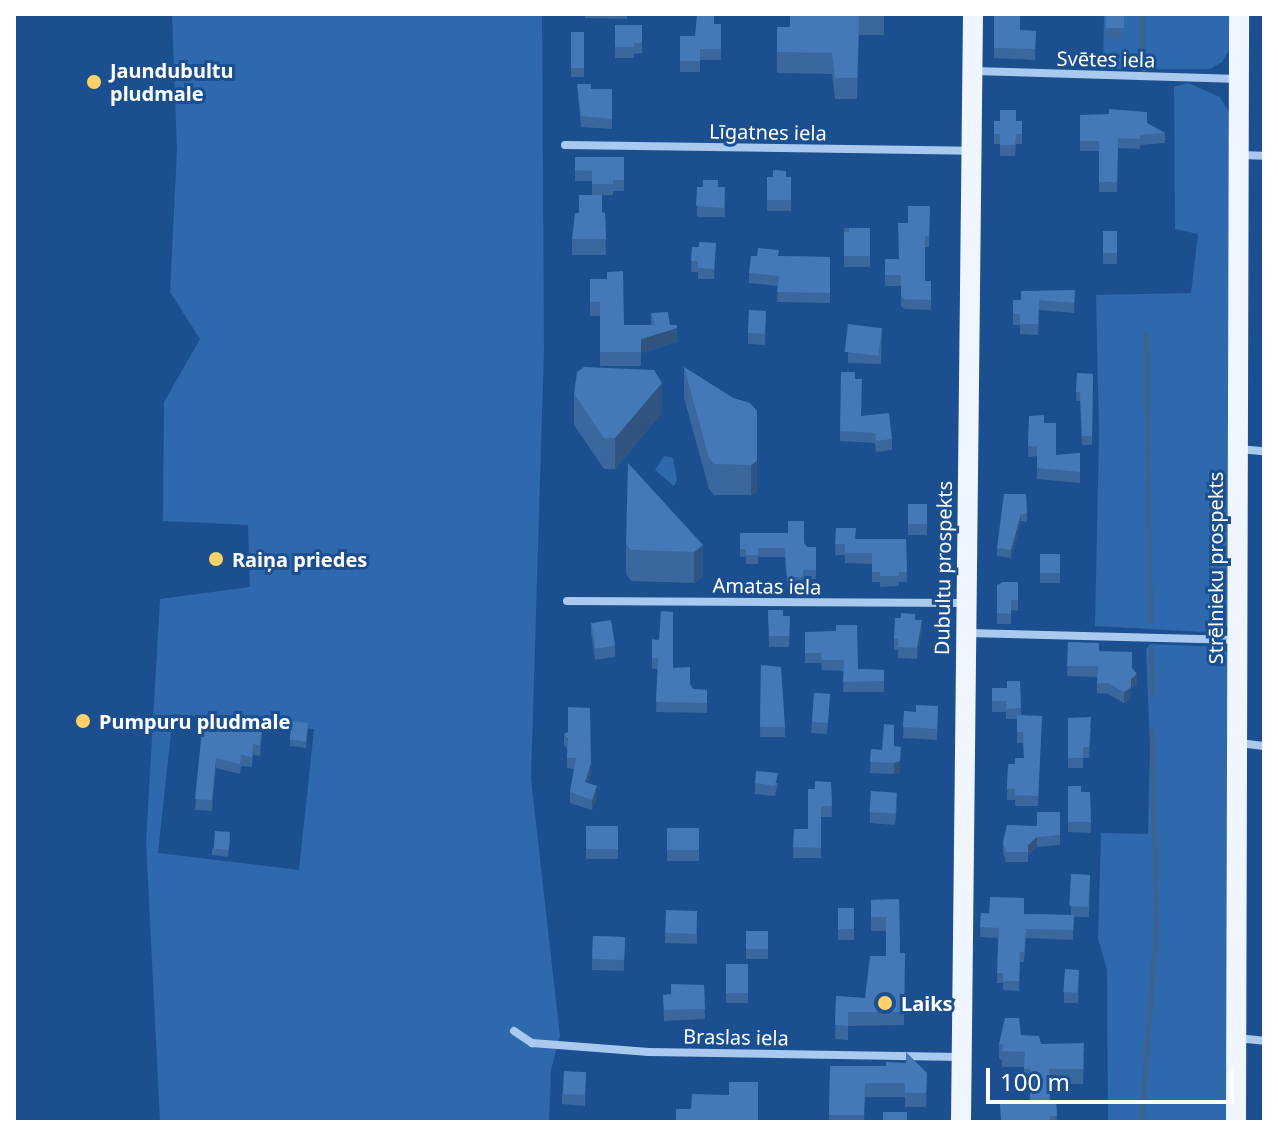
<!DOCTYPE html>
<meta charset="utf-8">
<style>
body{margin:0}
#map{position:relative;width:1278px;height:1136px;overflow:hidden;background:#1b4f8f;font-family:"Noto Sans",sans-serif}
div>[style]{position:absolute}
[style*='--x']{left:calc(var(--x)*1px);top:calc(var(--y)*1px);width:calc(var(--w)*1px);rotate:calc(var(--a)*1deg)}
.green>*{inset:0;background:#2e69ad}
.stream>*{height:5px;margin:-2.5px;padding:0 2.5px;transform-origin:2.5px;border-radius:2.5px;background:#3c6290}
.street>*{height:8px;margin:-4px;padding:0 4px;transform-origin:4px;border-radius:4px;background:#a9c9ee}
.primary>*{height:20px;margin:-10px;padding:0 10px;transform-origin:10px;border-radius:10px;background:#f0f6ff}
.wall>*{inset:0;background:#3a679d;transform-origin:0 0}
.shaded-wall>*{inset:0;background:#305480}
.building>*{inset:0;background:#4478b7;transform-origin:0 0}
.dots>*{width:22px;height:22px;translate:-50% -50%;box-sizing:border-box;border:4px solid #1b4f8f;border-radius:50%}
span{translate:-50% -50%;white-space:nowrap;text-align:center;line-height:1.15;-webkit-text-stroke:6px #1b4f8f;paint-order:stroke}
.street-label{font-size:20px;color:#fff}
.poi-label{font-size:20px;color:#fff;font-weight:700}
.left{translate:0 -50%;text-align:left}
.frame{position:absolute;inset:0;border:16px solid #fff;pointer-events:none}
.scale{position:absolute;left:986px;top:1068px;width:248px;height:36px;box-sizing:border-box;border:4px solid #fff;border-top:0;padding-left:10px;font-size:24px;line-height:28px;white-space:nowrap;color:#fff;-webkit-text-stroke:6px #1b4f8f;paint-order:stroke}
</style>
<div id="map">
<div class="green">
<i style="clip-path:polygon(evenodd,172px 14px,542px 14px,544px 349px,531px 779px,560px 1036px,551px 1070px,549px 1122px,160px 1122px,146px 842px,160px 599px,250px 587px,248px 525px,163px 521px,164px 402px,200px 339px,170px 292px,177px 150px,172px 14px,173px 714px,314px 729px,299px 870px,158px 853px,173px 714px)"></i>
<i style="clip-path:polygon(1104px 14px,1231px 14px,1231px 47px,1222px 62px,1210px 69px,1103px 69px)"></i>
<i style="clip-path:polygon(1188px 83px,1220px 97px,1231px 116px,1228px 626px,1203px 632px,1095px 626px,1099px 434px,1096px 295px,1191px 293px,1198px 234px,1175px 229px,1174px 87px)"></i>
<i style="clip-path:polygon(664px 456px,673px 458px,677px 480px,674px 486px,655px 470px)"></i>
<i style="clip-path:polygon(1150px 644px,1221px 647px,1230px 654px,1226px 1122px,1108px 1122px,1107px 970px,1098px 939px,1101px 833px,1148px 834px,1150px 747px,1146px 649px)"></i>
</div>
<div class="stream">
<i style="--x:1142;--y:14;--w:55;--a:89"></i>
<i style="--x:1146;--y:334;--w:287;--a:89.2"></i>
<i style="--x:1151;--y:649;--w:45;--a:88.7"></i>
<i style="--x:1141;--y:1122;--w:195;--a:-85.6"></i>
<i style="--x:1156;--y:928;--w:198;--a:-91.2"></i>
</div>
<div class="street">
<i style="--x:973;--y:71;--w:266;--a:1.7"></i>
<i style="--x:565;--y:145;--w:406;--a:0.8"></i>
<i style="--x:1241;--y:155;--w:23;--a:2"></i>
<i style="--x:1239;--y:449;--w:25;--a:5"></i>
<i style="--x:567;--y:601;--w:399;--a:0.3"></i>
<i style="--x:968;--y:633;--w:270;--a:1.5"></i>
<i style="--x:1239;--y:743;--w:25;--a:7"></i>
<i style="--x:514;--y:1031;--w:22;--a:34"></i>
<i style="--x:532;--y:1043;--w:117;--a:4.4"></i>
<i style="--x:649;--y:1052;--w:312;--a:0.9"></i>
<i style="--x:1237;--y:1038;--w:27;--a:6"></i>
</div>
<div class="primary">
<i style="--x:961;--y:1122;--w:1108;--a:-89.38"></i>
<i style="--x:1236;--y:1122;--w:1108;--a:-89.84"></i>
</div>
<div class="wall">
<i style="clip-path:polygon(585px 14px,627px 14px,627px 19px,585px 18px)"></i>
<i style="clip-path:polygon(790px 14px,884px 14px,884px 35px,859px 35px,857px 99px,835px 99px,832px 74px,777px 73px,777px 27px,790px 27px)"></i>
<i style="clip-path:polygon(1124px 14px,1123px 40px,1105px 39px,1105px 28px)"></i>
<i style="clip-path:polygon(714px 24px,721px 24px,721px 60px,700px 60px,700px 72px,680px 72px,680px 36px,695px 36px)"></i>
<i style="clip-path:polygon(615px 25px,642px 25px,642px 53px,634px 54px,634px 58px,615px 58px)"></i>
<i style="clip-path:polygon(1020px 30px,1036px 31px,1035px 60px,994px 58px,994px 48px)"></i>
<i style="left:571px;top:32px;width:13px;height:45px"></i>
<i style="clip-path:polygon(577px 84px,591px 89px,612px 89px,612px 129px,581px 127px)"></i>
<i style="clip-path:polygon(1080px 115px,1147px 123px,1165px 133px,1165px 143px,1140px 145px,1140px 149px,1118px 148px,1117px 192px,1099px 192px,1099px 151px,1080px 151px)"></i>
<i style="clip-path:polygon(994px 121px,1022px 121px,1022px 144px,1016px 144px,1015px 156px,1000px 156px,1000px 144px,994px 144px)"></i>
<i style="clip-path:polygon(575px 157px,624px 157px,624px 191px,613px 191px,613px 195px,602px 195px,602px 212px,605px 213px,606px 255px,572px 255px,572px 239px,592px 195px,592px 181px,575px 181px)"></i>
<i style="left:767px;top:177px;width:24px;height:34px"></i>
<i style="left:697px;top:187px;width:28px;height:30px"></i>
<i style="clip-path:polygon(930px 206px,929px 247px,925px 247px,925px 281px,931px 281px,931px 310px,905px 309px,901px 306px,901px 286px,885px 286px,885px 259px,899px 259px)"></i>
<i style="left:870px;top:228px;width:39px;height:26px;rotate:90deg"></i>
<i style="clip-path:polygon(1117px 231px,1117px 264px,1103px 264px,1103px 253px)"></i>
<i style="clip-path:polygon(716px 243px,714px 279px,698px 279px,698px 272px,691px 272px,692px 247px,699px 247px)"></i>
<i style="clip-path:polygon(779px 256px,830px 257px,830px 303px,777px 302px,778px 286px,749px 283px,749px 273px)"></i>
<i style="clip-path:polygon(590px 279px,624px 325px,651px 325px,651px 313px,670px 325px,677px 342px,641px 353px,641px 366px,600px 366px,600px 316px,590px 316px)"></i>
<i style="clip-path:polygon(1075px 290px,1074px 313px,1039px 310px,1038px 335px,1020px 334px,1020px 325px,1013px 325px,1013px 300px,1021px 300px)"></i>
<i style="clip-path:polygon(766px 311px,765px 345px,748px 344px,748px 333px)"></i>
<i style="clip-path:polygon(882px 328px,881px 364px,848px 363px,848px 352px)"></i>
<i style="clip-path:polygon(684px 367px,733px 398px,750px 403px,757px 492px,751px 495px,714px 495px,709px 489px,684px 398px)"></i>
<i style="clip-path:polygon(1077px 373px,1093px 374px,1092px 445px,1082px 445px,1080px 401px,1076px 401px)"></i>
<i style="clip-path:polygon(855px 379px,861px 416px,892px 439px,892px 450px,876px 452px,875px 443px,840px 441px,840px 431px)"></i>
<i style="clip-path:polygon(574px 394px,662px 413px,615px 469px,604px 469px,574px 425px)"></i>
<i style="clip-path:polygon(1029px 416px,1044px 423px,1056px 455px,1080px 453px,1080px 483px,1037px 479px,1037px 456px,1028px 457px)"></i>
<i style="clip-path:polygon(1026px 494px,1027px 522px,1021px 521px,1011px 558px,997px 556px,997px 548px)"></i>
<i style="left:908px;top:504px;width:19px;height:31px"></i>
<i style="clip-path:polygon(836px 528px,856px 539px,906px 539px,907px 582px,899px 582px,899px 586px,880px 587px,880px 582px,872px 582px,872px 564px,845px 563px,845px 555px,835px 555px)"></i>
<i style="clip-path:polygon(740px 533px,804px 543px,807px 547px,816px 547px,816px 579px,803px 579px,803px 586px,787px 586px,785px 557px,758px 557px,758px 564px,746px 564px,746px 557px,740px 557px)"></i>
<i style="clip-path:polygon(626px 544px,703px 545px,703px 576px,694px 583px,631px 581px,626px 574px)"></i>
<i style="left:1040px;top:554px;width:20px;height:29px"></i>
<i style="clip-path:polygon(1018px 582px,1018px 611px,1011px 610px,1011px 624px,997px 624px,997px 585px)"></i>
<i style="clip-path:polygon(768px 610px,783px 616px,790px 616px,789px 647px,769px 647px)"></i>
<i style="clip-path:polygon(915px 620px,922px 631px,917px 659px,898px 658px,898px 650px,894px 650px,894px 639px)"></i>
<i style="clip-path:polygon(591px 622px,615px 646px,615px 657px,595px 660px,591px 633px)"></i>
<i style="clip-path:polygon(805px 632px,858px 669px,884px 670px,884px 692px,843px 692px,844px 671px,822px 670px,821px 663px,805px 663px)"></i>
<i style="clip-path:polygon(652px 639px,673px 668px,690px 684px,693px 689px,707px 690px,707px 713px,656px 712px,658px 669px,652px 669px)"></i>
<i style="clip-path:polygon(1068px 642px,1099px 651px,1132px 668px,1137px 684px,1131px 689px,1131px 698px,1124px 703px,1108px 694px,1097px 693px,1097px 677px,1067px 676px)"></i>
<i style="clip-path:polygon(761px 665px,785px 727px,785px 737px,760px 737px)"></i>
<i style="clip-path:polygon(1020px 681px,1021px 716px,1042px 716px,1038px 806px,1015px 806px,1015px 800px,1007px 800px,1008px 764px,1015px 764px,1024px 758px,1023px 743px,1017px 743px,1017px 719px,1006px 719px,1006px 712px,992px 712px,992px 688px,1007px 688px)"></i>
<i style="left:814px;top:693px;width:16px;height:40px;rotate:4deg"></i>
<i style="clip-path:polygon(938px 706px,937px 740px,903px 738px,904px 711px,916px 712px)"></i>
<i style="clip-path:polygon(1068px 718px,1091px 728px,1089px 758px,1083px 758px,1083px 768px,1068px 768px)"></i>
<i style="clip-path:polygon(203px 720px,262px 731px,260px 756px,253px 755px,252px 767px,241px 766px,240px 774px,216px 768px,212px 811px,195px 810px)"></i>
<i style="clip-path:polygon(292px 721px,308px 728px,306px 748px,290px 746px)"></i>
<i style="clip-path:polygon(564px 734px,591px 774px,588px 783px,597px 797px,592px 810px,570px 803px,570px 792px,574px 769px,567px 768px,567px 749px,564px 745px)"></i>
<i style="clip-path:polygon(894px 746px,900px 772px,894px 774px,870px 773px,871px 749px,882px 750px)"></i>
<i style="clip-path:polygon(831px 782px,832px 817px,821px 817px,821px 858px,793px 858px,794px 829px,808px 829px)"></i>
<i style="clip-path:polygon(755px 783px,778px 783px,775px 796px,755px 794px)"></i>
<i style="clip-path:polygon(1068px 786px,1081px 792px,1090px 792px,1091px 833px,1068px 832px)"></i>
<i style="clip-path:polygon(897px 804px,895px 825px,870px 823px,870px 812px)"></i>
<i style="clip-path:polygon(1060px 812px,1060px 845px,1037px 847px,1028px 855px,1028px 862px,1006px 862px,1003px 852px,1003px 842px,1037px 826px)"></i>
<i style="left:586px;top:826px;width:32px;height:33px"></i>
<i style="left:667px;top:828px;width:32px;height:33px"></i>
<i style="clip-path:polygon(230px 838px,228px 857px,212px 855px,212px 849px)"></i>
<i style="clip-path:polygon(1071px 874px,1090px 875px,1089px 917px,1074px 917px,1073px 940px,1026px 938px,1024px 962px,1020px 962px,1019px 991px,1003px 990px,1003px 983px,997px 983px,998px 938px,980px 937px,981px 913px,1071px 915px)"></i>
<i style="clip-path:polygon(899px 899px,900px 953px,905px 953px,904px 1025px,848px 1026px,848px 1040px,835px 1039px,836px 996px,865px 998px,886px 956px,886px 931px,871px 931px,871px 900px)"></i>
<i style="left:838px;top:908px;width:16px;height:32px"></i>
<i style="clip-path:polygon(697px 911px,697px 944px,665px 943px,665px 933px)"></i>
<i style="left:746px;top:931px;width:22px;height:28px"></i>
<i style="left:593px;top:936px;width:32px;height:34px;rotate:2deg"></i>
<i style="left:726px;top:964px;width:22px;height:39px"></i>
<i style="clip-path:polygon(1079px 970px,1078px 1003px,1064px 1003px,1064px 992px)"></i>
<i style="clip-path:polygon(704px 985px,705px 1019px,664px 1021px,663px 995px,671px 994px)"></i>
<i style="clip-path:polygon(1021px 1035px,1041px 1044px,1084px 1058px,1083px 1084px,1049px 1084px,1050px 1102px,1056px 1101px,1057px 1122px,1000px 1122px,1030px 1103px,1030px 1084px,1024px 1084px,1024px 1067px,1002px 1067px,1002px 1060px,999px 1059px,999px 1044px)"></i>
<i style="clip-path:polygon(830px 1066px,927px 1073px,926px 1107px,905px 1107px,905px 1097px,865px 1097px,864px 1122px,829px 1122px)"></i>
<i style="clip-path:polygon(586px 1072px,585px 1106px,562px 1104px,562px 1094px)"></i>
</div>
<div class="shaded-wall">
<i style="clip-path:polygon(677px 328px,677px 342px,641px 353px,641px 339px)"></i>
<i style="clip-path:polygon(662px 383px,662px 413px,615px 469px,615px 438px)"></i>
<i style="clip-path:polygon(757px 461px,757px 492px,751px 495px,751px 465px)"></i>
<i style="clip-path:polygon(1021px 514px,1021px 521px,1011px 558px,1011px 550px)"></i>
<i style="clip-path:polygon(703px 545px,703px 576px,694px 583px,694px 552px)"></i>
<i style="clip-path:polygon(922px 620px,922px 631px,917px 659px,917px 648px)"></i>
<i style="clip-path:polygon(1137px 674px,1137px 684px,1131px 689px,1131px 679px)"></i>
<i style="clip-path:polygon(1131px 687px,1131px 698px,1124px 703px,1124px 692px)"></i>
<i style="clip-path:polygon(901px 747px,900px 772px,894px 774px,894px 763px)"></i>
<i style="clip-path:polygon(216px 758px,216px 768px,212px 811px,212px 800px)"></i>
<i style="clip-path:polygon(591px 763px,591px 774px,585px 793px,585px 782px)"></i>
<i style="clip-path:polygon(597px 786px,597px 797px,592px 810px,592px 800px)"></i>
<i style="clip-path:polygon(1037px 837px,1037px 847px,1028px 855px,1028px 845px)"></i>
</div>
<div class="building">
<i style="clip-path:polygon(697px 14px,714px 14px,714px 24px,721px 24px,721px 49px,700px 49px,700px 61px,680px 61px,680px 36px,695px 36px)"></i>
<i style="clip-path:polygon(790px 14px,875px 14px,859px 14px,857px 78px,835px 78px,832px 53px,777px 52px,777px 27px,790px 27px)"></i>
<i style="clip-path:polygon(994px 14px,1020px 14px,1020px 30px,1036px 31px,1035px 49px,994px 48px)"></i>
<i style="left:1106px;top:14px;width:18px;height:14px"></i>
<i style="clip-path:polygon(615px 25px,642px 25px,642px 43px,633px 43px,634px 47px,615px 47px)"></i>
<i style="left:571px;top:32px;width:13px;height:36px"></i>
<i style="clip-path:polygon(577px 84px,591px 84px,591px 89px,612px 89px,612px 119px,581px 116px)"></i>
<i style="clip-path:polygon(1109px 109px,1147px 112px,1147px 123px,1165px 133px,1140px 135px,1140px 139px,1118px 138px,1117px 182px,1099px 182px,1099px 141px,1080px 141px,1080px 115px,1109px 114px)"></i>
<i style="clip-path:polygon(1000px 110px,1016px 110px,1016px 121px,1022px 121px,1022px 134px,1016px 134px,1015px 145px,1000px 145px,1000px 134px,994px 134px,994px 121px,1000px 121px)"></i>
<i style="clip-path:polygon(575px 157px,624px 157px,624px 180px,613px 180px,613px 184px,592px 184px,592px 171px,575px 170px)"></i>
<i style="clip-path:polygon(773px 170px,786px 171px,786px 177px,791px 177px,791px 200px,767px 200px,767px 177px,773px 177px)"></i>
<i style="clip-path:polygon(703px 180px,718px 180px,718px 187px,725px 187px,724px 208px,696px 206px,697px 187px,703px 187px)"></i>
<i style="clip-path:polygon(579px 195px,602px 195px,602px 212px,605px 213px,606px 239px,572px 239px,575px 213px,579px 213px)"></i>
<i style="clip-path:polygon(908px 206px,930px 206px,929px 236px,925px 236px,925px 281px,931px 281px,931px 300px,905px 299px,901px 295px,901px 275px,885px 275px,885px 259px,899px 259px,898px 223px,908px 223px)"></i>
<i style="clip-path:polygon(849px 228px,870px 228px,870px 256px,844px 256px,844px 232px,849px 232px)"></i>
<i style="left:1103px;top:231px;width:14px;height:22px"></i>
<i style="clip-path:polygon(699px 242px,716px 243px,714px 269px,698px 268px,698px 261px,691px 261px,692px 247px,699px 247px)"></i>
<i style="clip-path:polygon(758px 248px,779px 250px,778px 256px,830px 257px,830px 293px,777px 292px,779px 276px,749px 273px,751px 256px,757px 256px)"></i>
<i style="clip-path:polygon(623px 271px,624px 325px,655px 325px,651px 313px,668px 312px,670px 325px,677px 325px,677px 328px,641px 339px,641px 352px,600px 352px,600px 302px,590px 302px,590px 279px,607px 279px,607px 272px)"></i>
<i style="clip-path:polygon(1075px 290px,1074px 303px,1039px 300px,1038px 324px,1020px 324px,1020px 314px,1013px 314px,1013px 300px,1021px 300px,1021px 291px)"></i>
<i style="left:749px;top:310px;width:17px;height:23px;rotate:3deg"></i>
<i style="left:848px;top:324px;width:34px;height:28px;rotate:7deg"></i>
<i style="clip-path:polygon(584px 367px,654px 370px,662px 383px,615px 438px,604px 438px,574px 394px,577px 372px)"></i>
<i style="clip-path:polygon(684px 367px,733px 398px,750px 403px,757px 411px,757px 461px,751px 465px,714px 464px,709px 458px)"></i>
<i style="clip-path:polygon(841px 372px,855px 372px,855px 379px,862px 379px,861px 416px,889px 413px,892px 439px,876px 441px,875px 433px,840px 431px)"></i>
<i style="clip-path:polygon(1077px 373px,1093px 374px,1092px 436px,1082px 436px,1080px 392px,1076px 392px)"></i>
<i style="clip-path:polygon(1044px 415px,1044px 423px,1056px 423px,1056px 455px,1080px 453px,1080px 472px,1037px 468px,1037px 446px,1028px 446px,1029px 416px)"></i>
<i style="clip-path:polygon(628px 463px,703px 545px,694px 552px,631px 550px,626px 544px)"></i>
<i style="clip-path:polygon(1004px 494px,1026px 494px,1027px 514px,1021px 514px,1011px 550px,997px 548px)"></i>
<i style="left:908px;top:504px;width:19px;height:20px"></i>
<i style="clip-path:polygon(788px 521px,804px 521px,804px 543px,807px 547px,816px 547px,816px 570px,803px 570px,803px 577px,787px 577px,785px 548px,758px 548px,758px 555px,746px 555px,746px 549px,740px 549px,740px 533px,788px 533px)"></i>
<i style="clip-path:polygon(836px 528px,856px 528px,855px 539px,906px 539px,907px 572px,899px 572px,899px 576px,880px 576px,880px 572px,872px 572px,872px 553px,845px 553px,845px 544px,835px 544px)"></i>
<i style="left:1040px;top:554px;width:20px;height:19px"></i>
<i style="clip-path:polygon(1003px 582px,1018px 582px,1018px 600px,1011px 600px,1011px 614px,997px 613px,997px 585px)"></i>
<i style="clip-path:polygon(768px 610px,783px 610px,783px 616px,790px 616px,789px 636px,769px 636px)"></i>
<i style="clip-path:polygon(661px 611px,673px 612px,673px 668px,690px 667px,690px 684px,693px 689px,707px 690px,707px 703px,656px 702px,658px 658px,652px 658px,652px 639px,659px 640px)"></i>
<i style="clip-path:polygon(901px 613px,915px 614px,915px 620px,922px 620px,917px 648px,898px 647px,898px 639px,894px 639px,895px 618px,901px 618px)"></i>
<i style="left:611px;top:620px;width:26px;height:20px;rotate:81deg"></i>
<i style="clip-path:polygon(836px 625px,857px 625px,858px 669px,884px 670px,884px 681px,843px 682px,844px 660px,822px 660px,821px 653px,805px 653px,805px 632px,836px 631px)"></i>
<i style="clip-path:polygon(1068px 642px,1099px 643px,1099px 651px,1132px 652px,1132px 668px,1137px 674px,1131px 679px,1131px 687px,1124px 692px,1108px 683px,1097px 683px,1098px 666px,1067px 666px)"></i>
<i style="clip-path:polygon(761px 665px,781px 667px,785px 727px,760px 727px)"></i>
<i style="clip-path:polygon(1007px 681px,1020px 681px,1021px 708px,1006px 709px,1006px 701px,992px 701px,992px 688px,1007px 688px)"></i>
<i style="left:814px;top:693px;width:16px;height:29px;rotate:4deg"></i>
<i style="clip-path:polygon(916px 705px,938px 706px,937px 729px,903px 727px,904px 711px,916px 712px)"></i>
<i style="clip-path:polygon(568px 707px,590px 708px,591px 763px,585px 782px,597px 786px,592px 800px,570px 792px,576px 758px,567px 758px,568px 739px,564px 734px,568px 732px)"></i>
<i style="clip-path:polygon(1017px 715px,1042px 716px,1038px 796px,1015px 795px,1015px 789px,1007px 789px,1008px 764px,1015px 764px,1015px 758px,1024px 758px,1023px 732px,1017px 732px)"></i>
<i style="clip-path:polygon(1091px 717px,1089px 747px,1083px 747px,1083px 758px,1068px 758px,1068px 718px)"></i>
<i style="clip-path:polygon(203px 720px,262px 720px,260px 745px,253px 744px,252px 757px,241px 755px,240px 764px,216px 758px,212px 800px,195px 799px)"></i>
<i style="left:292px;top:721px;width:16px;height:19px;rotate:7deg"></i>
<i style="clip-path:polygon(884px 724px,894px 725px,894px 746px,901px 747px,900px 761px,894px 763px,870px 762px,871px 749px,882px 750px)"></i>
<i style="clip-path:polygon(756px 771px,778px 773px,775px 786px,755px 783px)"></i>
<i style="clip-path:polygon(815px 781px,831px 782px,832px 806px,821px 806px,821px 848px,793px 847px,794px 829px,808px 829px,808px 789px,815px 789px)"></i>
<i style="clip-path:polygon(1068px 786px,1081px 786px,1081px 792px,1090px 792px,1091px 822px,1068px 822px)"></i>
<i style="left:871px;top:791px;width:26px;height:21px;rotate:4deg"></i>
<i style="clip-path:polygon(1037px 812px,1060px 812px,1060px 835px,1037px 837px,1028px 845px,1028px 852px,1006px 852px,1003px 842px,1007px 825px,1037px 826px)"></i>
<i style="left:586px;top:826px;width:32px;height:23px"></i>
<i style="left:667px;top:828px;width:32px;height:22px"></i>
<i style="left:215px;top:831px;width:15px;height:18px;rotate:4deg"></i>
<i style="left:1071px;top:874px;width:19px;height:32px;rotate:3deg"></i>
<i style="clip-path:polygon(990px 897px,1024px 898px,1024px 914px,1074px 915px,1073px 930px,1026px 929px,1024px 952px,1020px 952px,1019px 981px,1003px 981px,1003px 973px,997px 973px,999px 928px,980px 927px,981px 913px,989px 914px)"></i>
<i style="clip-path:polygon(899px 899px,900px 953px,905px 953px,904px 1012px,848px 1012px,848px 1026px,835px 1025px,836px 996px,865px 998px,870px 956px,886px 956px,886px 917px,871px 917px,871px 900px)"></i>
<i style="left:838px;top:908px;width:16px;height:21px"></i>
<i style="left:666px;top:910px;width:31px;height:23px;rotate:2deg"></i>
<i style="left:746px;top:931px;width:22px;height:18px"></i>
<i style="left:593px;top:936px;width:32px;height:23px;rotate:2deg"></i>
<i style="left:726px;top:964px;width:22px;height:29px"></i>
<i style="left:1065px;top:969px;width:14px;height:23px;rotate:4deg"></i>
<i style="clip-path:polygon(671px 984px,704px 985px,705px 1009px,664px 1010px,663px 995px,671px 994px)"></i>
<i style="clip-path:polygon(1005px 1018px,1019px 1018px,1021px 1035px,1039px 1036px,1041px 1044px,1084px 1043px,1083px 1069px,1049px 1069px,1050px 1102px,1056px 1101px,1057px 1116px,1050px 1116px,1050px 1122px,1001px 1122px,1000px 1104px,1030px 1103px,1030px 1069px,1024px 1069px,1025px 1052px,1002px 1051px,1003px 1044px,999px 1044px)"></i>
<i style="clip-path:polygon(906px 1052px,927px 1073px,926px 1093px,905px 1093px,905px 1083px,865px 1083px,864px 1115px,829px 1115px,830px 1066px,886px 1066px,886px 1062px,906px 1063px)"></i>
<i style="left:564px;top:1071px;width:22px;height:23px;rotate:3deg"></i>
<i style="clip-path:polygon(729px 1082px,758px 1082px,758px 1122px,676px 1122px,676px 1109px,691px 1109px,692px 1094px,729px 1095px)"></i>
<i style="left:883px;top:1112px;width:24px;height:10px"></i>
</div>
<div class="dots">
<i style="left:94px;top:82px;background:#ffd166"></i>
<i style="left:216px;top:559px;background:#ffd166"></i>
<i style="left:83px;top:721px;background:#ffd166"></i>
<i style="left:885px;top:1003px;background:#ffd166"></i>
</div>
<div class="street-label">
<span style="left:1106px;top:59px;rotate:1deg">Svētes iela</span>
<span style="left:768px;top:132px;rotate:1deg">Līgatnes iela</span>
<span style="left:943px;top:568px;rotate:-89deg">Dubultu prospekts</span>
<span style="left:1215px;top:568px;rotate:-90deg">Strēlnieku prospekts</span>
<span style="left:767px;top:586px;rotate:1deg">Amatas iela</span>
<span style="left:736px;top:1037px;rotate:1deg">Braslas iela</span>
</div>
<div class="poi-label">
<span class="left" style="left:110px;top:82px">Jaundubultu<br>pludmale</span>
<span class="left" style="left:232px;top:559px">Raiņa priedes</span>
<span class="left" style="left:99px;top:721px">Pumpuru pludmale</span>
<span class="left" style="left:901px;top:1003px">Laiks</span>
</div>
<div class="frame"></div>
<div class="scale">100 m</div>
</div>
